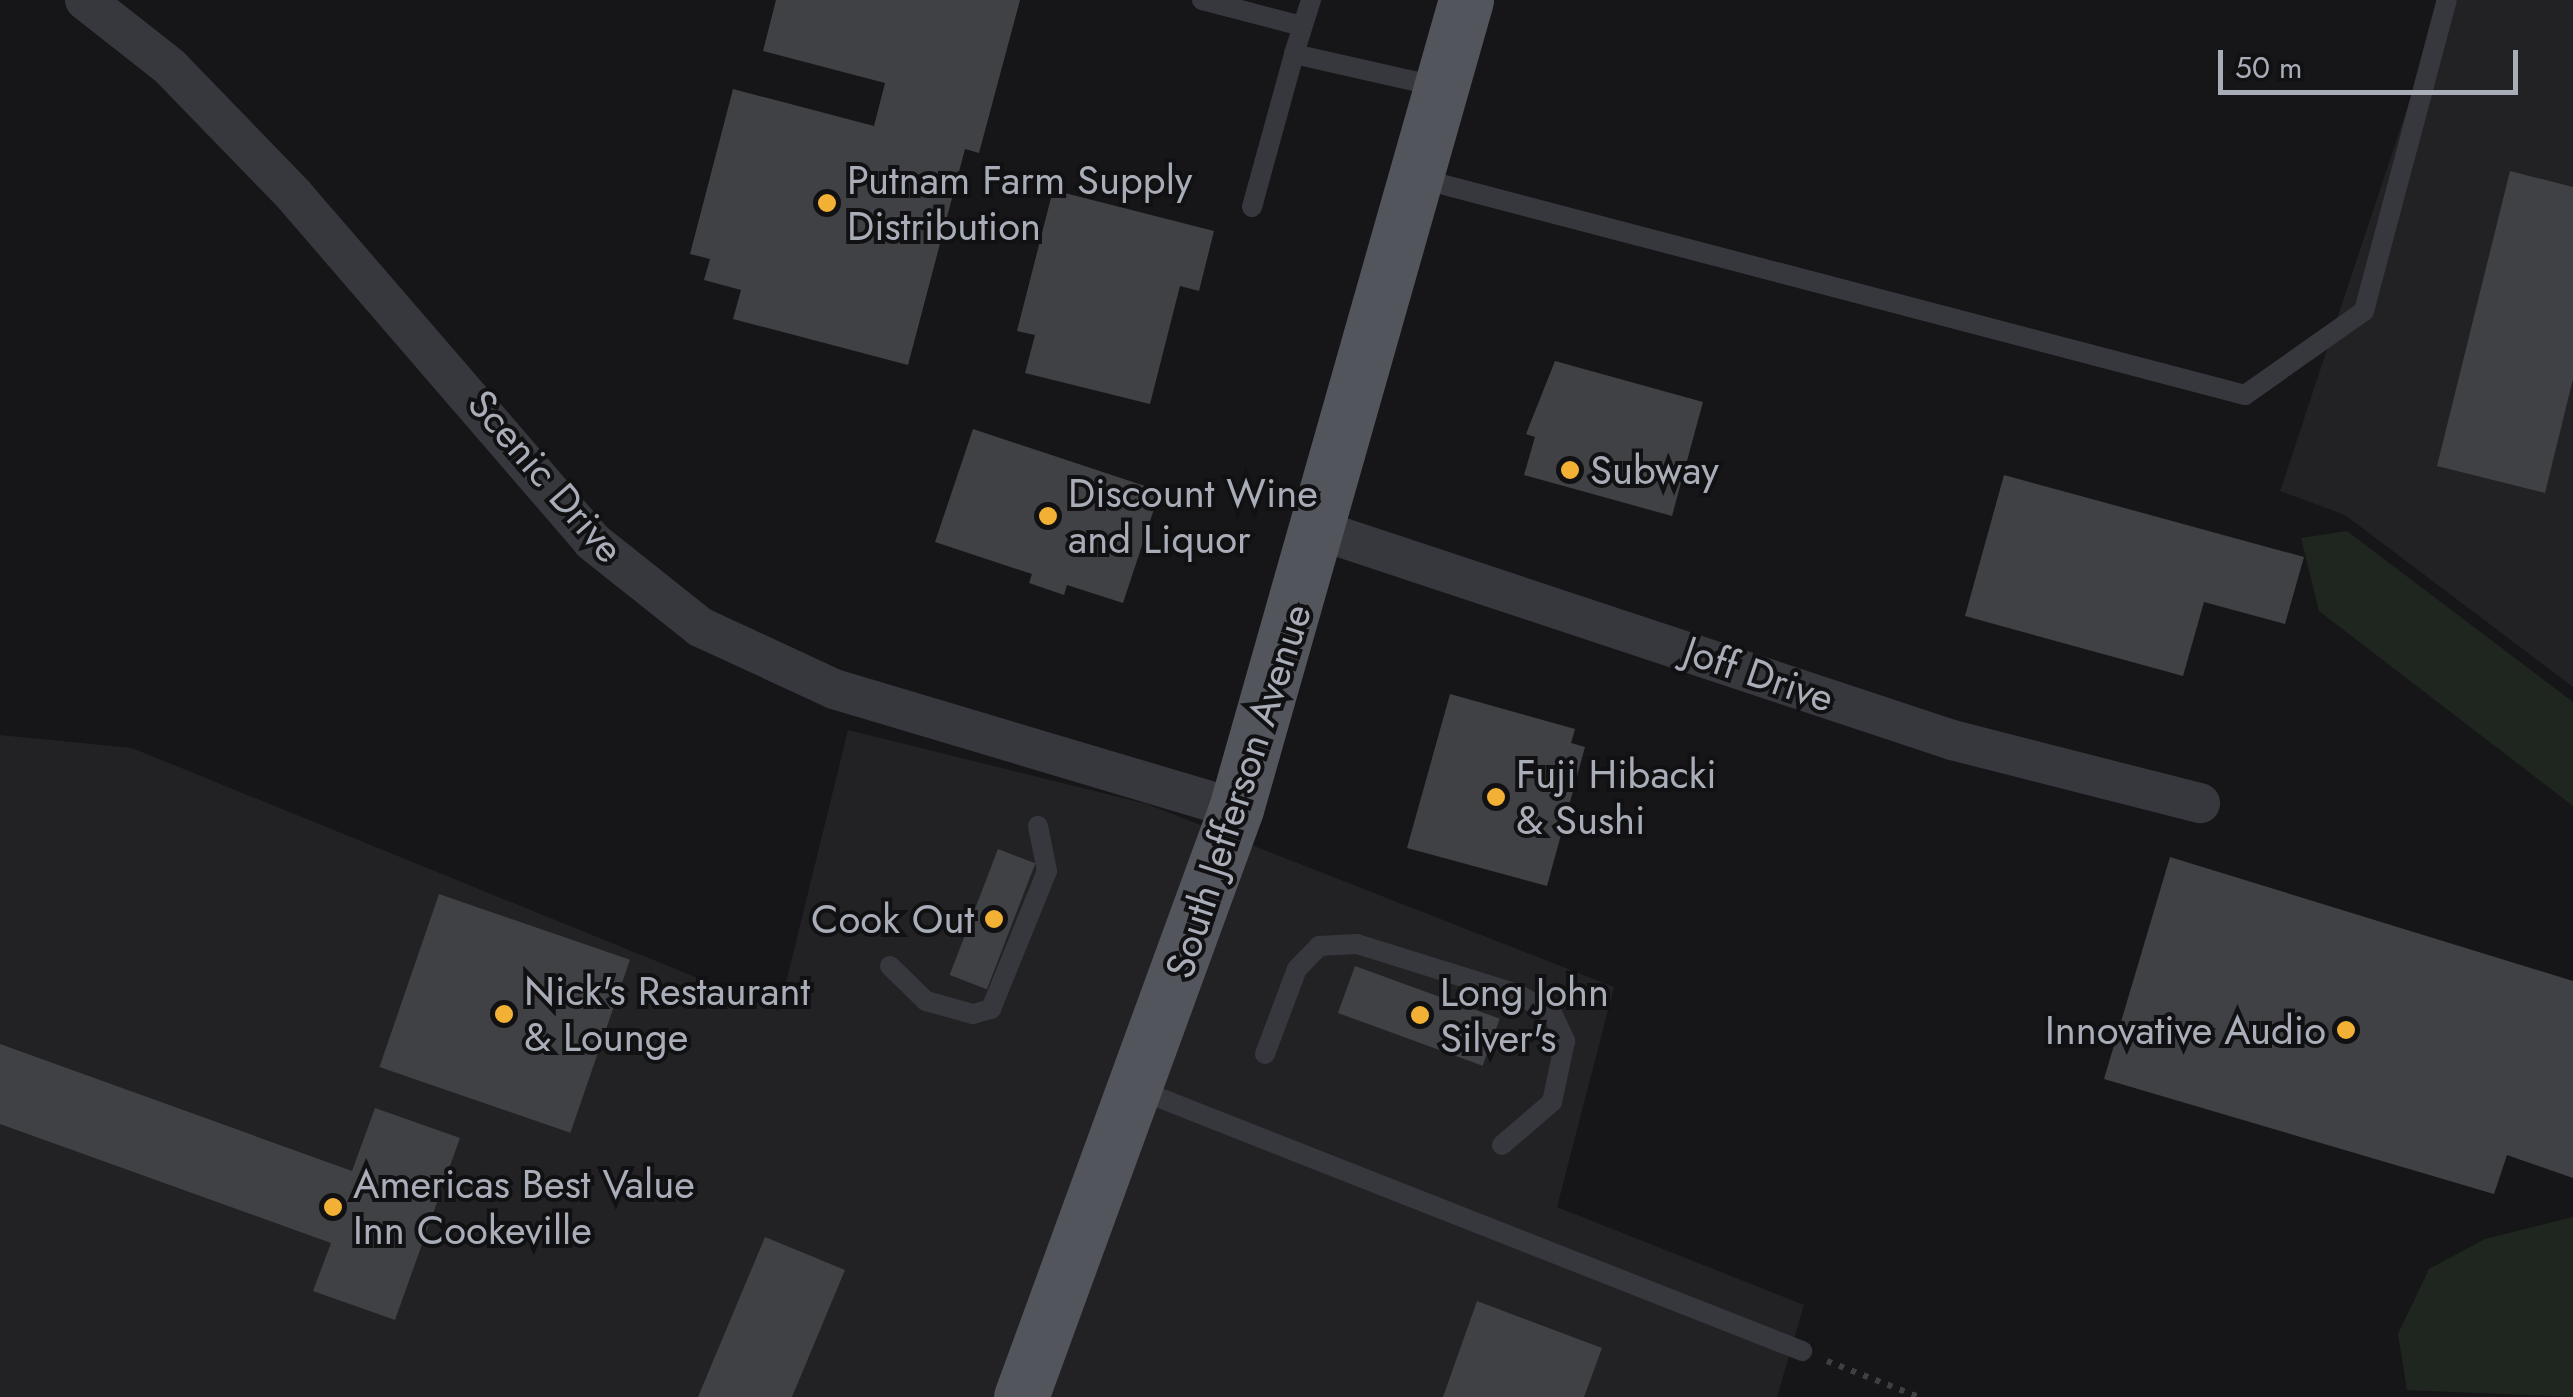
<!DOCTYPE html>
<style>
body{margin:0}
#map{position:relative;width:2573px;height:1397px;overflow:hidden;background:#161618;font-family:Jost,sans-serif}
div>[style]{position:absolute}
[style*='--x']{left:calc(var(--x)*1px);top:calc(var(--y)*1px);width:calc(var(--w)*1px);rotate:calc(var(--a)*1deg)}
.built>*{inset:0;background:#222225}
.green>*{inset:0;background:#1e261f}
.building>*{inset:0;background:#404145;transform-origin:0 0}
.path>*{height:6px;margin-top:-3px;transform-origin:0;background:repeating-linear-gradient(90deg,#3d3f44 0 5px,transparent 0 13px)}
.service>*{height:20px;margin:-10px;padding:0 10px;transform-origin:10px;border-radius:10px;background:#37383d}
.minor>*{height:40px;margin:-20px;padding:0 20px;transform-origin:20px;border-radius:20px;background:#37383d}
.primary>*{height:55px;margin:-27.5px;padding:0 27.5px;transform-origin:27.5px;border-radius:27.5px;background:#53555c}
.dots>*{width:28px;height:28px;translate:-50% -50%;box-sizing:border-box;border:5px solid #111113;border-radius:50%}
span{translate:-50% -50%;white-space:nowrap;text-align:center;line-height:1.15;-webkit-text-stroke:8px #111113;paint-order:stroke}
.poi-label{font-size:40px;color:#a8adb8}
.left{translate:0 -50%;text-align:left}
.right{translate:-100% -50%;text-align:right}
.street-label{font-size:40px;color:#a8adb8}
.scale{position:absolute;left:2218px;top:50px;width:300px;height:45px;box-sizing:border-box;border:5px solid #a8adb8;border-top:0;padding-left:12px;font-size:30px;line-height:35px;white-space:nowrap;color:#a8adb8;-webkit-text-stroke:8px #111113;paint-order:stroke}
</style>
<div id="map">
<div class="built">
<i style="clip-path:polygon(2443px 0,2573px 0,2573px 687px,2345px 515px,2280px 491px)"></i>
<i style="clip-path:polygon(848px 730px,1147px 804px,1614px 987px,1557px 1207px,1804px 1305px,1777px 1397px,0 1397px,0 735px,132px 748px,779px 1011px)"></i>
</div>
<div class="green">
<i style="clip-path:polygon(2347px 531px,2573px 702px,2573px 806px,2319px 611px,2301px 538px)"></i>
<i style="clip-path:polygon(2573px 1217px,2573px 1397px,2407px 1390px,2398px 1334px,2429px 1269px,2485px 1239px)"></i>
</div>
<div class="building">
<i style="clip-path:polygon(776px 0,1020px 0,979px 153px,965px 149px,908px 365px,733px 319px,741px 290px,704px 280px,710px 259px,690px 254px,733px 89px,874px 126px,885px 83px,763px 51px)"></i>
<i style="clip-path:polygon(2510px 171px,2573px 187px,2573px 379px,2545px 493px,2437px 466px)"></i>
<i style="clip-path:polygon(1053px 190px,1214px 231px,1199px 291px,1180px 286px,1150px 404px,1025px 373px,1035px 335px,1017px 331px)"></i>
<i style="clip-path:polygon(1555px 361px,1703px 402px,1672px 516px,1524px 475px,1535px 437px,1526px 434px)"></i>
<i style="clip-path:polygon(973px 429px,1160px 491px,1123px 603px,1067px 585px,1064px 595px,1029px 583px,1032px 574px,935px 542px)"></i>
<i style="clip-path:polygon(2004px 475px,2304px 557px,2285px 624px,2204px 602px,2183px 676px,1965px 616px)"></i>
<i style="clip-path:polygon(1450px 694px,1575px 729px,1571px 743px,1585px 747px,1547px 886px,1407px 848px)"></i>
<i style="left:998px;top:849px;width:40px;height:135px;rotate:21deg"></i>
<i style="clip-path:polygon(2170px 857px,2573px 981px,2573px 1178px,2507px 1155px,2494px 1194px,2104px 1079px)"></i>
<i style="left:439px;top:894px;width:202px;height:183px;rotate:19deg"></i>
<i style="left:1355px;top:966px;width:154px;height:50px;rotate:20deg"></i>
<i style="clip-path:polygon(0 1044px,352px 1171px,375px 1108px,460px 1138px,395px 1320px,313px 1291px,331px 1243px,0 1124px)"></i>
<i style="clip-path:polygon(765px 1237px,845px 1270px,792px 1397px,698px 1397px)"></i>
<i style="clip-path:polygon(1477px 1301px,1602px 1348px,1584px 1397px,1443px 1397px)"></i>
</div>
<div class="path">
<i style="--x:1827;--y:1361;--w:99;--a:21.4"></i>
</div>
<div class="service">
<i style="--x:1202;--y:0;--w:103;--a:14.6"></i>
<i style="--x:1311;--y:0;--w:57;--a:107.5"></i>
<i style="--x:1294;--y:54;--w:151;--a:12.7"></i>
<i style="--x:1418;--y:178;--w:855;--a:14.7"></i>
<i style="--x:2245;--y:395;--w:146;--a:-35.2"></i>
<i style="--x:2364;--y:311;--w:322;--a:-75.1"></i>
<i style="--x:1252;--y:207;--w:159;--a:-74.6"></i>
<i style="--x:890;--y:966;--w:50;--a:44.2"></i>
<i style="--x:926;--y:1001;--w:49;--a:15.5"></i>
<i style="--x:973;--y:1014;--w:19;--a:-16"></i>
<i style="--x:991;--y:1009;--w:149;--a:-67.9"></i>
<i style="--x:1047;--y:871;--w:46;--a:-101.3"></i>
<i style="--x:1265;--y:1054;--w:91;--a:-69.4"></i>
<i style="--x:1297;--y:969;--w:32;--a:-46"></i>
<i style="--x:1319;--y:946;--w:38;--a:-3"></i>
<i style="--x:1357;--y:944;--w:169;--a:17.3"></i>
<i style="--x:1518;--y:994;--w:41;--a:31"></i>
<i style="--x:1553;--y:1015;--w:29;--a:65"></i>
<i style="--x:1565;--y:1041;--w:62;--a:102"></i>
<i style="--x:1552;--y:1102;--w:66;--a:139.3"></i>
<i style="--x:1137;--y:1089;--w:715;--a:21.5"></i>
</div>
<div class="minor">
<i style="--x:85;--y:0;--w:108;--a:38.2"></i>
<i style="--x:170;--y:67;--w:177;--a:45.9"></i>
<i style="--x:293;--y:194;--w:458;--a:49.2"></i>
<i style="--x:592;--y:541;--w:138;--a:38.5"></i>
<i style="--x:700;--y:627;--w:148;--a:24.8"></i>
<i style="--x:834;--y:689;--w:420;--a:16.6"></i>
<i style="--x:1322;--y:531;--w:664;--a:18.35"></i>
<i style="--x:1952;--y:740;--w:256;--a:14.3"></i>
</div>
<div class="primary">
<i style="--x:1021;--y:1397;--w:626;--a:-69.92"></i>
<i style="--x:1236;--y:809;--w:841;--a:-74.13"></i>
</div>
<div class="dots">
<i style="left:827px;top:203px;background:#f2b134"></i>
<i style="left:1570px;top:470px;background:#f2b134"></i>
<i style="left:1048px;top:516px;background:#f2b134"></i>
<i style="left:1496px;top:797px;background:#f2b134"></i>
<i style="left:994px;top:919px;background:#f2b134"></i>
<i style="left:504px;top:1014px;background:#f2b134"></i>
<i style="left:1420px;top:1015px;background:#f2b134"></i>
<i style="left:2346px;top:1030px;background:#f2b134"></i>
<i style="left:333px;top:1207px;background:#f2b134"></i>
</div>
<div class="poi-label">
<span class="left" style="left:847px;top:203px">Putnam Farm Supply<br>Distribution</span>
<span class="left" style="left:1590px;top:470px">Subway</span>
<span class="left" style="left:1068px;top:516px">Discount Wine<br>and Liquor</span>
<span class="left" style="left:1516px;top:797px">Fuji Hibacki<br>&amp; Sushi</span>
<span class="right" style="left:974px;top:919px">Cook Out</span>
<span class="left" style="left:524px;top:1014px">Nick's Restaurant<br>&amp; Lounge</span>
<span class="left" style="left:1440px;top:1015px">Long John<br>Silver's</span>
<span class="right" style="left:2326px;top:1030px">Innovative Audio</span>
<span class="left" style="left:353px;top:1207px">Americas Best Value<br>Inn Cookeville</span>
</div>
<div class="street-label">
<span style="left:546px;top:476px;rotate:49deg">Scenic Drive</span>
<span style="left:1759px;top:674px;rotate:19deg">Joff Drive</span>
<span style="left:1238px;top:791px;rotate:-72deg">South Jefferson Avenue</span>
</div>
<div class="scale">50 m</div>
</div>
